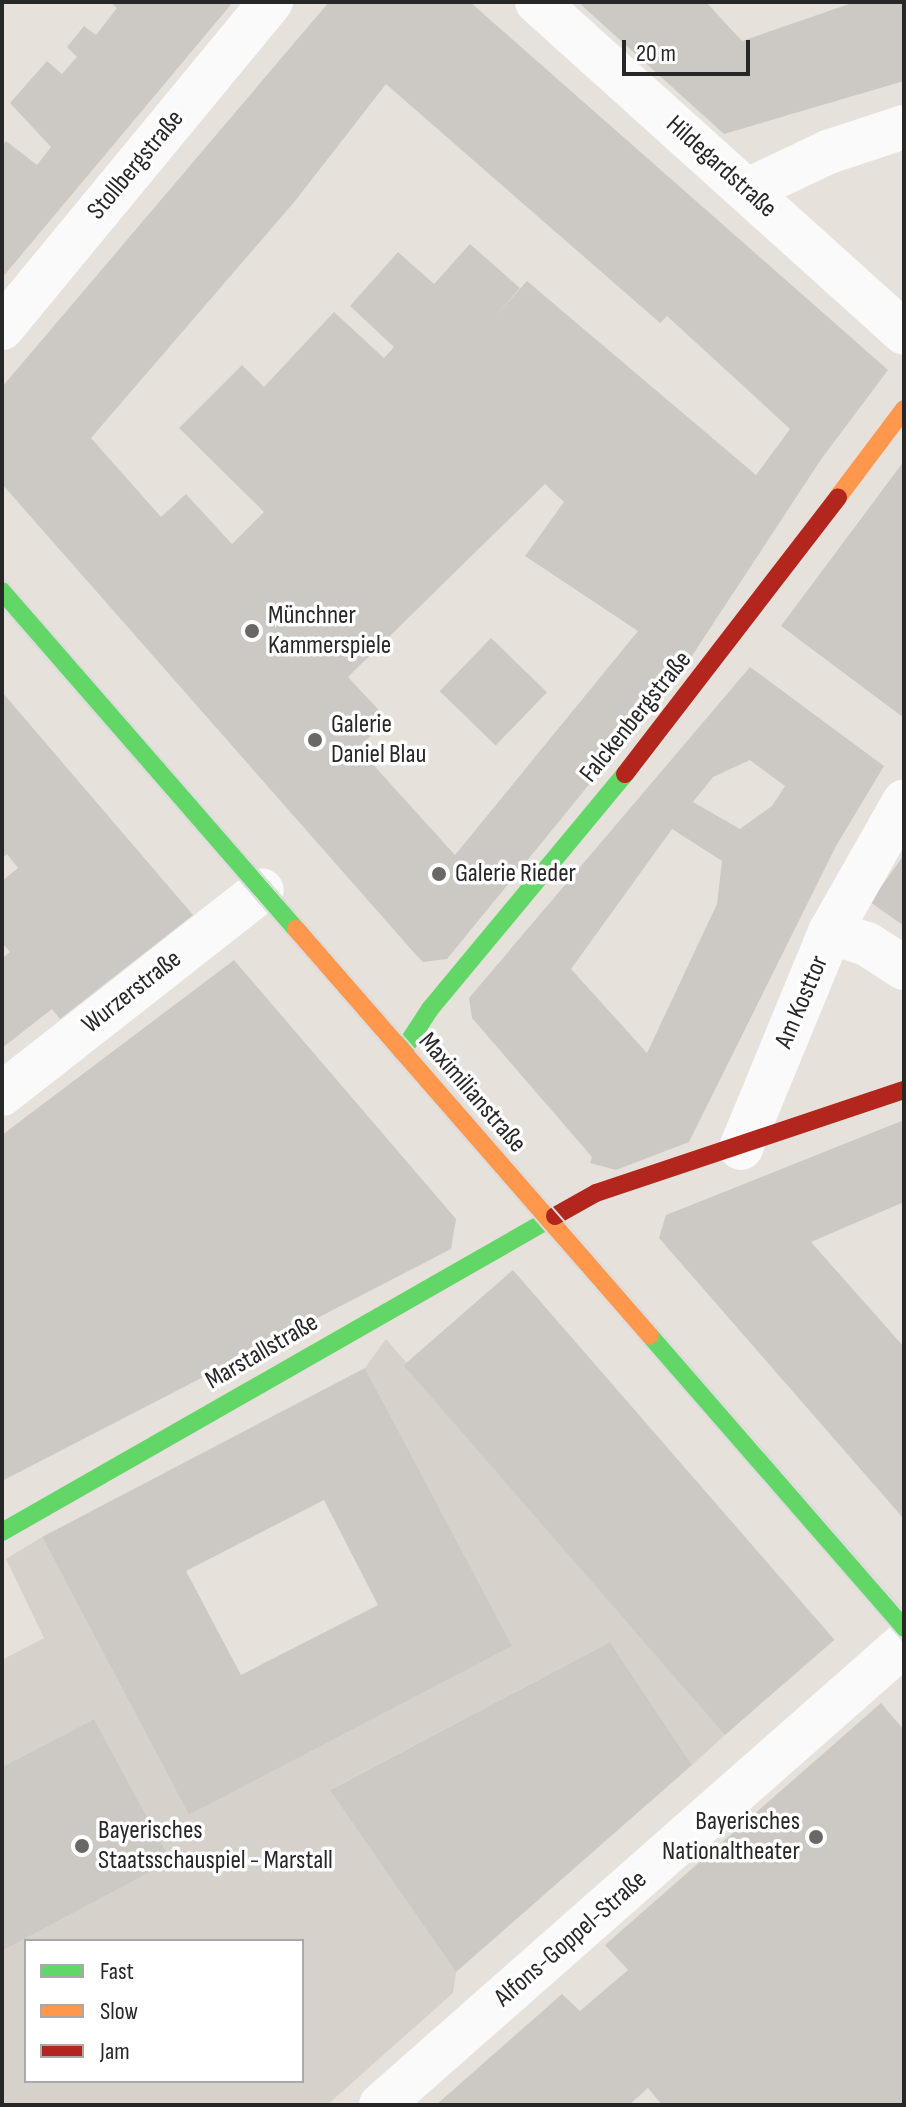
<!DOCTYPE html>
<meta charset="utf-8">
<style>
body{margin:0}
#map{position:relative;width:906px;height:2107px;overflow:hidden;background:#e6e1db;font-family:"Sofia Sans Condensed",sans-serif}
div>[style]{position:absolute}
[style*='--x']{left:calc(var(--x)*1px);top:calc(var(--y)*1px);width:calc(var(--w)*1px);rotate:calc(var(--a)*1deg)}
.plaza>*{inset:0;background:#d6d1cb}
.building>*{inset:0;background:#ccc9c5;transform-origin:0 0}
.street>*{height:44px;margin:-22px;padding:0 22px;transform-origin:22px;border-radius:22px;background:#fbfafa}
.fast>*{height:18px;margin:-9px;padding:0 9px;transform-origin:9px;border-radius:9px;background:#63d668}
.slow>*{height:18px;margin:-9px;padding:0 9px;transform-origin:9px;border-radius:9px;background:#ff974d}
.jam>*{height:18px;margin:-9px;padding:0 9px;transform-origin:9px;border-radius:9px;background:#b3261e}
.tram>*{height:2px;margin:-1px;padding:0 1px;transform-origin:1px;border-radius:1px;background:#dcdbdd}
.dots>*{width:22px;height:22px;translate:-50% -50%;box-sizing:border-box;border:4px solid #fff;border-radius:50%}
span{translate:-50% -50%;white-space:nowrap;text-align:center;line-height:1.15;-webkit-text-stroke:7px #fff;paint-order:stroke}
.street-label{font-size:26px;color:#272727}
.poi-label{font-size:26px;color:#272727}
.left{translate:0 -50%;text-align:left}
.right{translate:-100% -50%;text-align:right}
.frame{position:absolute;inset:0;border:4px solid #272727;pointer-events:none}
.legend{position:absolute;left:24px;top:1939px;width:280px;height:144px;box-sizing:border-box;background:#fff;border:2px solid #a9a9a9;margin:0;padding:10px 14px;list-style:none;font-size:24px;color:#272727}
.legend li{display:flex;align-items:center;gap:16px;height:40px}
.legend b{width:40px;border:2px solid #a9a9a9}
.scale{position:absolute;left:622px;top:40px;width:128px;height:36px;box-sizing:border-box;border:4px solid #272727;border-top:0;padding-left:10px;font-size:24px;line-height:28px;white-space:nowrap;color:#272727;-webkit-text-stroke:6px #fff;paint-order:stroke}
</style>
<div id="map">
<div class="plaza">
<i style="clip-path:polygon(evenodd,386px 1339px,726px 1734px,692px 1765px,610px 1642px,331px 1789px,456px 1972px,453px 1993px,327px 2105px,2px 2105px,2px 1951px,171px 1861px,94px 1719px,2px 1767px,2px 1660px,44px 1638px,6px 1559px,42px 1537px,189px 1815px,511px 1646px,365px 1368px,386px 1339px,26px 1941px,302px 1941px,302px 2081px,26px 2081px,26px 1941px)"></i>
</div>
<div class="building">
<i style="clip-path:polygon(110px 2px,233px 2px,2px 278px,2px 146px,6px 141px,37px 165px,51px 147px,10px 103px,47px 61px,62px 74px,77px 57px,67px 47px,84px 26px,96px 35px,117px 8px)"></i>
<i style="clip-path:polygon(evenodd,329px 2px,470px 2px,888px 370px,822px 458px,684px 668px,447px 959px,423px 962px,416px 955px,2px 484px,2px 387px,329px 2px,386px 84px,660px 323px,667px 316px,790px 429px,756px 475px,527px 281px,494px 318px,520px 288px,470px 244px,434px 284px,398px 252px,350px 306px,394px 347px,384px 358px,334px 312px,264px 387px,242px 365px,179px 428px,264px 512px,232px 544px,186px 494px,161px 517px,91px 438px,295px 201px,386px 84px,329px 2px,545px 484px,564px 502px,525px 556px,638px 631px,455px 855px,358px 748px,388px 720px,348px 677px,545px 484px)"></i>
<i style="clip-path:polygon(578px 2px,706px 2px,742px 41px,855px 2px,904px 2px,904px 81px,724px 134px)"></i>
<i style="clip-path:polygon(904px 461px,904px 718px,781px 626px)"></i>
<i style="left:491px;top:638px;width:78px;height:74px;rotate:44deg"></i>
<i style="clip-path:polygon(evenodd,750px 667px,884px 766px,836px 846px,689px 1142px,616px 1170px,590px 1163px,592px 1157px,472px 1018px,469px 998px,750px 667px,750px 760px,785px 786px,772px 806px,740px 829px,693px 802px,713px 777px,750px 760px,750px 667px,672px 829px,722px 861px,717px 904px,647px 1053px,571px 969px,672px 829px)"></i>
<i style="clip-path:polygon(2px 692px,193px 915px,60px 1019px,52px 1009px,2px 1048px,2px 958px,10px 952px,2px 943px,2px 881px,18px 868px,7px 854px,2px 858px)"></i>
<i style="clip-path:polygon(904px 855px,904px 926px,870px 902px)"></i>
<i style="clip-path:polygon(234px 960px,456px 1219px,451px 1249px,2px 1481px,2px 1135px)"></i>
<i style="clip-path:polygon(904px 1120px,904px 1202px,811px 1242px,904px 1347px,904px 1519px,659px 1238px,666px 1215px)"></i>
<i style="left:513px;top:1270px;width:490px;height:145px;rotate:49deg"></i>
<i style="clip-path:polygon(evenodd,365px 1368px,512px 1646px,189px 1815px,42px 1537px,365px 1368px,324px 1500px,378px 1605px,241px 1675px,186px 1571px,324px 1500px)"></i>
<i style="clip-path:polygon(610px 1642px,692px 1765px,456px 1972px,330px 1790px)"></i>
<i style="clip-path:polygon(881px 1703px,904px 1730px,904px 2105px,662px 2105px,648px 2088px,629px 2105px,436px 2105px,562px 1994px,580px 2011px,628px 1970px,605px 1945px)"></i>
<i style="clip-path:polygon(94px 1719px,171px 1861px,2px 1951px,2px 1767px)"></i>
</div>
<div class="street">
<i style="--x:537;--y:2;--w:494;--a:42"></i>
<i style="--x:748;--y:190;--w:89;--a:-25.4"></i>
<i style="--x:828;--y:152;--w:80;--a:-18.2"></i>
<i style="--x:2;--y:328;--w:423;--a:-50.5"></i>
<i style="--x:830;--y:932;--w:39;--a:18"></i>
<i style="--x:867;--y:944;--w:44;--a:33"></i>
<i style="--x:2;--y:1094;--w:330;--a:-38.1"></i>
<i style="--x:741;--y:1148;--w:234;--a:-67.6"></i>
<i style="--x:830;--y:932;--w:150;--a:-60.4"></i>
<i style="--x:381;--y:2105;--w:697;--a:-41.39"></i>
</div>
<div class="fast">
<i style="--x:2;--y:591;--w:448;--a:49"></i>
<i style="--x:402;--y:1052;--w:51;--a:-56.9"></i>
<i style="--x:430;--y:1009;--w:305;--a:-50.3"></i>
<i style="--x:650;--y:1336;--w:387;--a:49"></i>
<i style="--x:2;--y:1532;--w:637;--a:-29.74"></i>
</div>
<div class="slow">
<i style="--x:838;--y:497;--w:110;--a:-53.1"></i>
<i style="--x:296;--y:929;--w:539;--a:48.98"></i>
</div>
<div class="jam">
<i style="--x:625;--y:774;--w:349;--a:-52.4"></i>
<i style="--x:555;--y:1216;--w:47;--a:-29.3"></i>
<i style="--x:596;--y:1193;--w:325;--a:-18.5"></i>
</div>
<div class="tram">
<i style="--x:2;--y:576;--w:1373;--a:48.93"></i>
<i style="--x:2;--y:607;--w:1373;--a:48.93"></i>
</div>
<div class="dots">
<i style="left:252px;top:631px;background:#6a6866"></i>
<i style="left:315px;top:740px;background:#6a6866"></i>
<i style="left:439px;top:874px;background:#6a6866"></i>
<i style="left:816px;top:1837px;background:#6a6866"></i>
<i style="left:82px;top:1846px;background:#6a6866"></i>
</div>
<div class="street-label">
<span style="left:136px;top:165px;rotate:-50deg">Stollbergstraße</span>
<span style="left:721px;top:167px;rotate:42deg">Hildegardstraße</span>
<span style="left:636px;top:717px;rotate:-51deg">Falckenbergstraße</span>
<span style="left:132px;top:992px;rotate:-38deg">Wurzerstraße</span>
<span style="left:802px;top:1002px;rotate:-67deg">Am Kosttor</span>
<span style="left:472px;top:1093px;rotate:49deg">Maximilianstraße</span>
<span style="left:262px;top:1352px;rotate:-30deg">Marstallstraße</span>
<span style="left:571px;top:1939px;rotate:-41deg">Alfons-Goppel-Straße</span>
</div>
<div class="poi-label">
<span class="left" style="left:268px;top:631px">Münchner<br>Kammerspiele</span>
<span class="left" style="left:331px;top:740px">Galerie<br>Daniel Blau</span>
<span class="left" style="left:455px;top:874px">Galerie Rieder</span>
<span class="right" style="left:800px;top:1837px">Bayerisches<br>Nationaltheater</span>
<span class="left" style="left:98px;top:1846px">Bayerisches<br>Staatsschauspiel - Marstall</span>
</div>
<div class="frame"></div>
<ul class="legend">
<li><b style="height:10px;background:#63d668"></b>Fast</li>
<li><b style="height:10px;background:#ff974d"></b>Slow</li>
<li><b style="height:10px;background:#b3261e"></b>Jam</li>
</ul>
<div class="scale">20 m</div>
</div>
